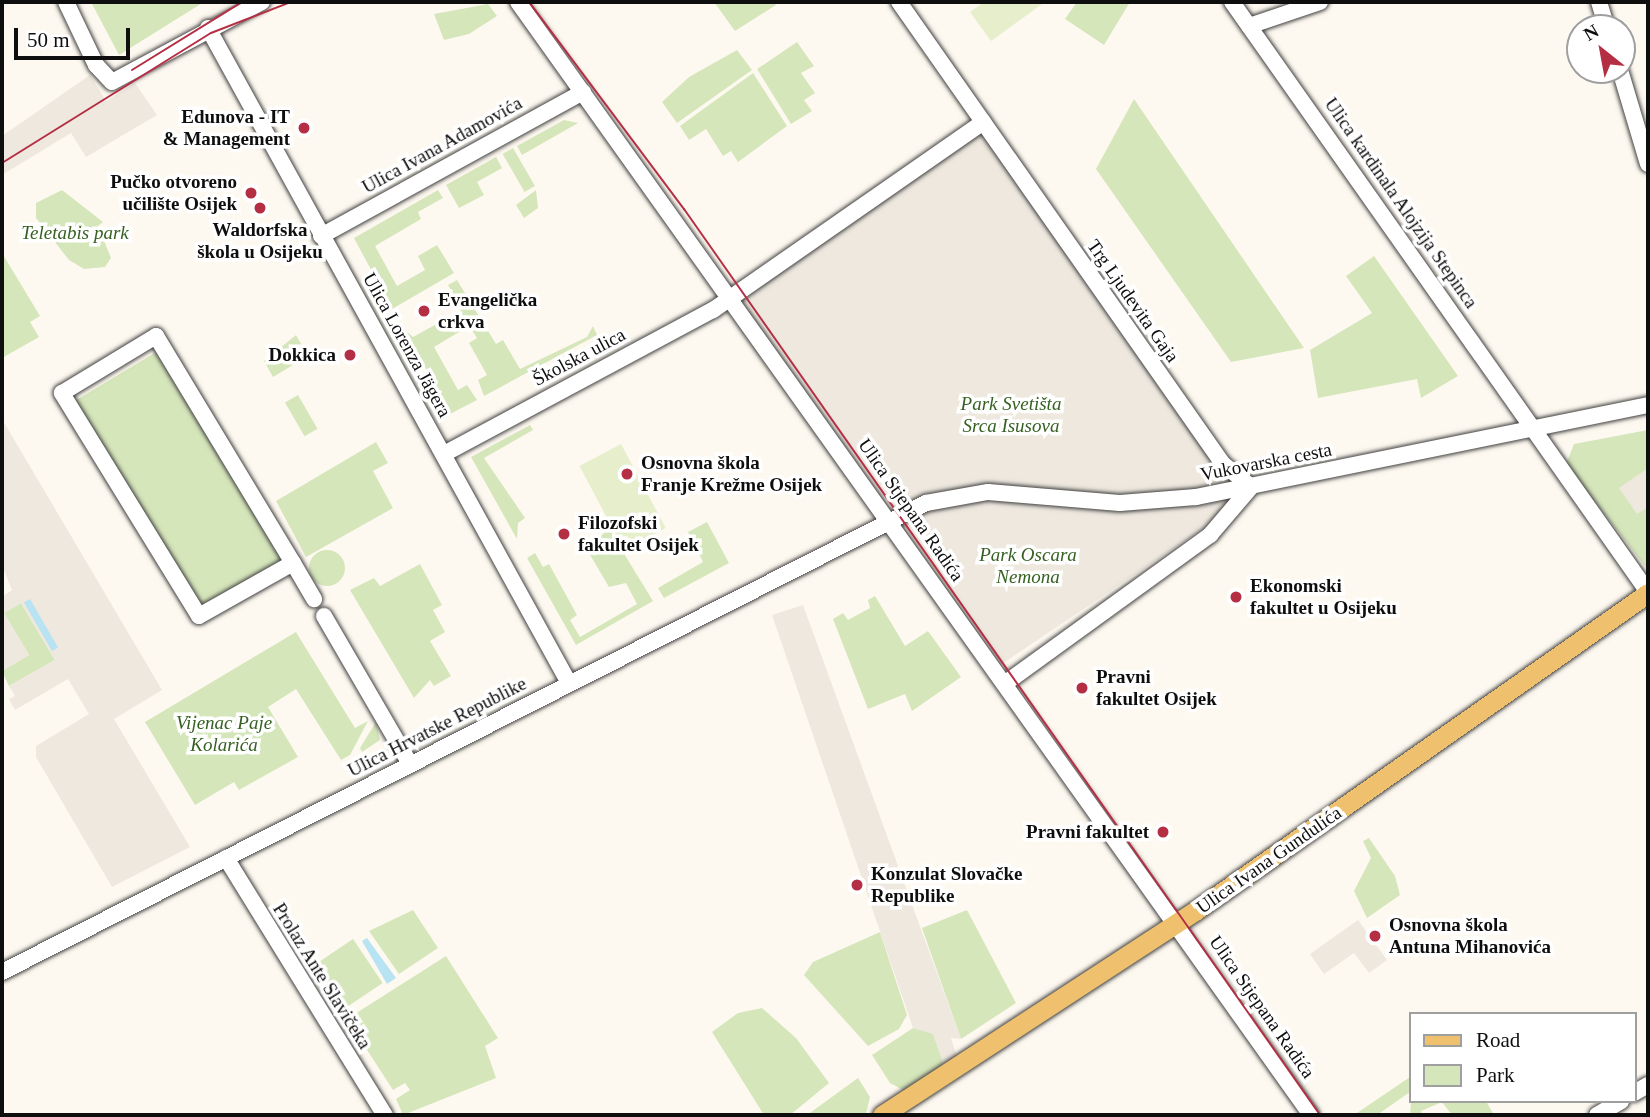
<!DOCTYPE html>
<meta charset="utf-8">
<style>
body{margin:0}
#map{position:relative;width:1650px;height:1117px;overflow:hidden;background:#fef9f0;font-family:Georgia,serif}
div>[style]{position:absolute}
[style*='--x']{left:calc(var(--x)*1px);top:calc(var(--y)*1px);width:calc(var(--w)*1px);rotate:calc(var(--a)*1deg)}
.green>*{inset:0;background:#d6e6bb;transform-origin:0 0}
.round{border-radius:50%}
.pitch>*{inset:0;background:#e6eecc;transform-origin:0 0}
.plaza>*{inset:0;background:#eee8df;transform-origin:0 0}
.water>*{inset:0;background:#b7e3f2;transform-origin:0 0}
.roads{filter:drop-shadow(0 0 2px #414141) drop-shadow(0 0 2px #414141)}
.minor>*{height:16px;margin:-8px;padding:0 8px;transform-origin:8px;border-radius:8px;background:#fff}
.major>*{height:19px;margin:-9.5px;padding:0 9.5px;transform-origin:9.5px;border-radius:9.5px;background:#efc16e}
.tram>*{height:2px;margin:-1px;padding:0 1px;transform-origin:1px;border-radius:1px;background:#b52f44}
.dots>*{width:19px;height:19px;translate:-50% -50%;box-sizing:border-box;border:4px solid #fff;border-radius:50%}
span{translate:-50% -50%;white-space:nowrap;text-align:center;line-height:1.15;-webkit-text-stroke:7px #fff;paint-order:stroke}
.poi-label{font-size:19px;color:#0e0e0e;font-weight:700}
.right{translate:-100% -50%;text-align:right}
.left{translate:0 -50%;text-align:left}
.street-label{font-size:19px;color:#0e0e0e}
.park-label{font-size:19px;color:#366122;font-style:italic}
.frame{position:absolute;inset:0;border:4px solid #0e0e0e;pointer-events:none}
.legend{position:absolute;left:1409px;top:1012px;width:228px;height:91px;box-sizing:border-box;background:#fff;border:2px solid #9f9f9f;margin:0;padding:9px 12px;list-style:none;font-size:21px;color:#0e0e0e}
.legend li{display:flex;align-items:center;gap:14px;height:35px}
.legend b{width:35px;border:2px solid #9f9f9f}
.north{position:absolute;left:1566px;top:14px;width:70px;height:70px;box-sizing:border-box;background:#fff;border:2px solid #9f9f9f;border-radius:50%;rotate:329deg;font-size:19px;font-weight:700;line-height:28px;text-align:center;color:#0e0e0e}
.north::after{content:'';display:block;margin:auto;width:24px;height:32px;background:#b52f44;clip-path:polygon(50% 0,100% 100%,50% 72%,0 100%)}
.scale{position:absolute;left:14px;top:28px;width:116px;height:32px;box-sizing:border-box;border:4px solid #0e0e0e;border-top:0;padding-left:9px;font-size:21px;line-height:24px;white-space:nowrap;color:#0e0e0e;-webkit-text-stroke:5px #fff;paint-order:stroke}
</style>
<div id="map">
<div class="green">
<i style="clip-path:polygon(91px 2px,204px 2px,119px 55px)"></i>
<i style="clip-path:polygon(714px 2px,774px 2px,776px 5px,735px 31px)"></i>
<i style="clip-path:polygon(1077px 2px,1130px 2px,1104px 45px,1065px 19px)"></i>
<i style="clip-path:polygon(488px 4px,497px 16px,469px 34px,444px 40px,434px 14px)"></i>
<i style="clip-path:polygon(797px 42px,814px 66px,801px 73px,815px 93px,804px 100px,812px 111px,791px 124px,757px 69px)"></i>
<i style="clip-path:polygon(737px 50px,752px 70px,677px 123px,662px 102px,689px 77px)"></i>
<i style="clip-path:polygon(753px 73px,787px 126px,738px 162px,731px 151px,723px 156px,706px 129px,689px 140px,680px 126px)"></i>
<i style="clip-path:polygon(1134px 99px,1304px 348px,1231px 362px,1096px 169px)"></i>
<i style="clip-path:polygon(564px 120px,578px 123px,522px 155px,517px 146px)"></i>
<i style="left:513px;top:148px;width:44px;height:12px;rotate:60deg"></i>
<i style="clip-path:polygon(496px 157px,502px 168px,477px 182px,484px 195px,459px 208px,446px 185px)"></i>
<i style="clip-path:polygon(62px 190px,103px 222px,98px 226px,111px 258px,105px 267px,84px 269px,69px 260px,36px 218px,36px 203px)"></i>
<i style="clip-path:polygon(438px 190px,443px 198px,418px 212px,421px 219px,375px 246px,397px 286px,425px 270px,418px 256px,437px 245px,454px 273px,392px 309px,354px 238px)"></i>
<i style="clip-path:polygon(536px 190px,538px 208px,524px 218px,516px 205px)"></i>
<i style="clip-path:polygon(2px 253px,40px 316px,30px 322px,39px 337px,2px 358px)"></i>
<i style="clip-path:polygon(1374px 256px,1458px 376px,1421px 398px,1417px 379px,1318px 398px,1310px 350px,1372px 313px,1346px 276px)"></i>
<i style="clip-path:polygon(457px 280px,496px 344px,503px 340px,520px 369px,587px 337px,593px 326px,597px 335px,484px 396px,478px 380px,487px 375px,469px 343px,477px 338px,469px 326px,434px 347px,458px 390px,467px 385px,477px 400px,450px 414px,406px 331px,413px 337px,462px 310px,448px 285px)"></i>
<i style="clip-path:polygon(296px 335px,308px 356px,273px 377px,264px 361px)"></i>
<i style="left:158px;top:351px;width:248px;height:99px;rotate:59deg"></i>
<i style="left:298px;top:395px;width:39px;height:15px;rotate:60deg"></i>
<i style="clip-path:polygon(530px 425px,533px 430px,484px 458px,525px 518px,518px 523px,517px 539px,471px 457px)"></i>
<i style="clip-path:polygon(1648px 430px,1648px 570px,1566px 464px,1574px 444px)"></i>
<i style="clip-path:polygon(376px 442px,388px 463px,373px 471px,393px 508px,306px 557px,276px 501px)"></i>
<i style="clip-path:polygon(707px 522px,729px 563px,664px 598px,658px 588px,703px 562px,688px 532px)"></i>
<i style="clip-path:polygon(609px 529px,653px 601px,576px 645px,527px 558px,535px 553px,543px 567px,549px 564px,577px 615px,570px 620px,580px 637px,637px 604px,626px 583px,609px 587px,586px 548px)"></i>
<i class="round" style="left:309px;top:550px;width:36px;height:36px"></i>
<i style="clip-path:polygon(420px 564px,442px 605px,433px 610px,445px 632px,430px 641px,451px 676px,434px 686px,430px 680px,414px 698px,350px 590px,374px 578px,380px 586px)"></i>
<i style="clip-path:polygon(875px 596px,905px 646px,928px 631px,961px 677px,912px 711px,905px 694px,868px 709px,833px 619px,843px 613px,848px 620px,870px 608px,868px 600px)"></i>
<i style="clip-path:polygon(21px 603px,55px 660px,9px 686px,2px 671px,29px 655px,4px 613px)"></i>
<i style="clip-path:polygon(296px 632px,355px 728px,368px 721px,350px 755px,341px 760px,296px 689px,268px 707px,298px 757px,239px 790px,234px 782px,195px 805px,145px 722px)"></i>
<i style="clip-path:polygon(376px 722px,380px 740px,362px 752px,360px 748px)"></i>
<i style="clip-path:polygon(1369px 838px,1395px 876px,1400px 895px,1367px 918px,1354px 891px,1371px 858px,1363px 841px)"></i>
<i style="clip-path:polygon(413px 910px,438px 948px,399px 974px,369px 931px)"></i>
<i style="clip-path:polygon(967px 910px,1016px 1003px,961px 1039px,922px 928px)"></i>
<i style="clip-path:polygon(880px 932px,907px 1015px,899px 1029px,868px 1046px,804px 975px,813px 962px)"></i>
<i style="left:353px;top:939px;width:53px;height:47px;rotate:56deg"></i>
<i style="clip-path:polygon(446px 956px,498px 1038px,485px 1046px,496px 1078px,403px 1115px,396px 1099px,410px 1090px,405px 1083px,393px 1090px,347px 1019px)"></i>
<i style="clip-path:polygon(762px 1008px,796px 1038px,829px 1083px,790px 1115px,764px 1115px,712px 1032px,738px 1013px)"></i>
<i style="clip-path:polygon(913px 1028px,933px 1033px,944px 1065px,905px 1091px,890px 1083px,872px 1055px)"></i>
<i style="clip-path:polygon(1410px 1077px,1410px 1092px,1377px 1115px,1354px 1115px)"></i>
<i style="clip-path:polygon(858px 1078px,870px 1097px,866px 1114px,807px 1115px)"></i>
<i style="clip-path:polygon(1411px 1101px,1486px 1101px,1494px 1115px,1452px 1115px,1442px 1102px,1421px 1111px,1423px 1115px,1410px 1115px)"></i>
</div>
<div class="pitch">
<i style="clip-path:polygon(984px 2px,1045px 2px,991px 41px,970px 12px)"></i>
<i style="left:621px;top:444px;width:95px;height:47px;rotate:62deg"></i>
</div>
<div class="plaza">
<i style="clip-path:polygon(90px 75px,106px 101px,135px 83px,157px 115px,86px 157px,71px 133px,2px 175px,2px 136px)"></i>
<i style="left:983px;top:122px;width:460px;height:304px;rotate:56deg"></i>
<i style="clip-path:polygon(2px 419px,162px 690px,114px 719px,190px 847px,112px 887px,36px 757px,36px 746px,89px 714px,68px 679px,15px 710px,9px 699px,15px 696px,9px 686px,55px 660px,21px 603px,4px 613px,29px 655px,2px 671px,2px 597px,12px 590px,2px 565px)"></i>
<i style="clip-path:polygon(1648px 468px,1648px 507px,1637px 514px,1619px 488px)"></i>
<i style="clip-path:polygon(803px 605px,961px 1039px,951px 1038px,957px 1057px,944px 1065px,933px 1034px,913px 1028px,772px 615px)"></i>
<i style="clip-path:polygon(1358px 920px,1387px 960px,1369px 973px,1354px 953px,1324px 974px,1310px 954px)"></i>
</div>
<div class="water">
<i style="left:30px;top:599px;width:56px;height:7px;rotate:60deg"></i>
<i style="clip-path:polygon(367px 938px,396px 978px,387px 984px,362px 941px)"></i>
</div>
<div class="roads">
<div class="minor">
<i style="--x:66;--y:2;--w:70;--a:64.5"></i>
<i style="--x:96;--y:65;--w:23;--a:47"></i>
<i style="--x:112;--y:82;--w:170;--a:-28.1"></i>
<i style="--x:518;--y:2;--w:1367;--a:54.53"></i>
<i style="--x:899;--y:2;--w:564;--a:54.96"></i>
<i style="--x:1223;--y:464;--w:36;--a:39"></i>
<i style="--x:1232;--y:2;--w:722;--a:54.81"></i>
<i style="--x:1599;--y:2;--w:27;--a:73"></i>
<i style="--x:1249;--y:26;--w:75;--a:-18.7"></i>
<i style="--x:208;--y:28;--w:748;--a:61.14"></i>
<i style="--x:1620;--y:70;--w:98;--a:73.4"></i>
<i style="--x:321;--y:236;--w:299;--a:-28.8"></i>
<i style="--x:156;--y:336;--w:265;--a:58.9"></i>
<i style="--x:293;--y:563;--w:108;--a:150.6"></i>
<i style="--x:199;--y:616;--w:262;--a:-121.6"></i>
<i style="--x:62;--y:393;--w:110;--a:-31.2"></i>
<i style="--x:444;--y:454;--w:305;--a:-28.2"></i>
<i style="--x:713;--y:310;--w:329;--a:-34.8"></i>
<i style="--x:293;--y:563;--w:42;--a:59.7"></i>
<i style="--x:324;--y:616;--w:171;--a:59.8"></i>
<i style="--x:1007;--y:682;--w:251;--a:-35.9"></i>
<i style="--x:1210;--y:535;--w:63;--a:-49.5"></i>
<i style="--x:226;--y:858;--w:302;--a:58.3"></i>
<i style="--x:2;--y:972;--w:1036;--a:-26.91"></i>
<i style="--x:926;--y:503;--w:63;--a:-10.1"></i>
<i style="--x:988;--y:492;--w:132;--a:4.8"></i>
<i style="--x:1120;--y:503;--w:76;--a:-4.5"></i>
<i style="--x:1196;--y:497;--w:461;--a:-11.5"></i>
<i style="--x:1634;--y:1093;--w:16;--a:-30"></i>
<i style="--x:1597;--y:1115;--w:28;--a:-30"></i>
</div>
<div class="major">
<i style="--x:882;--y:1115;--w:374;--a:-33.1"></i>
<i style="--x:1195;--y:911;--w:553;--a:-35.07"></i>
</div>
</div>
<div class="tram">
<i style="--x:529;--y:2;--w:259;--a:53.2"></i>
<i style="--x:684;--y:209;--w:1107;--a:54.93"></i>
<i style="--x:132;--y:70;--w:129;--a:-31.7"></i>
<i style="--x:2;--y:163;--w:246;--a:-31.9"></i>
<i style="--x:211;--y:33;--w:86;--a:-21.2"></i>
</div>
<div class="dots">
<i style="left:304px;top:128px;background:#b52f44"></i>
<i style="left:251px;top:193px;background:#b52f44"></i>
<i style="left:260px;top:208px;background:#b52f44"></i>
<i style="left:424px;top:311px;background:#b52f44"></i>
<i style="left:350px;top:355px;background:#b52f44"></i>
<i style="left:627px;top:474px;background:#b52f44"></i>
<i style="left:564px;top:534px;background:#b52f44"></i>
<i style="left:1236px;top:597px;background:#b52f44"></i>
<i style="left:1082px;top:688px;background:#b52f44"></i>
<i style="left:1163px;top:832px;background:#b52f44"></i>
<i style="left:857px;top:885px;background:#b52f44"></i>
<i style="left:1375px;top:936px;background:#b52f44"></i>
</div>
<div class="poi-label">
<span class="right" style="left:290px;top:128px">Edunova - IT<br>&amp; Management</span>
<span class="right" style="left:237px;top:193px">Pučko otvoreno<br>učilište Osijek</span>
<span style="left:260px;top:241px">Waldorfska<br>škola u Osijeku</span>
<span class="left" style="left:438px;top:311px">Evangelička<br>crkva</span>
<span class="right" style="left:336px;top:355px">Dokkica</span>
<span class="left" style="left:641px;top:474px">Osnovna škola<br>Franje Krežme Osijek</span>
<span class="left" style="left:578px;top:534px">Filozofski<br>fakultet Osijek</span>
<span class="left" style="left:1250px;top:597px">Ekonomski<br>fakultet u Osijeku</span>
<span class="left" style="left:1096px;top:688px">Pravni<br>fakultet Osijek</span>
<span class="right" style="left:1149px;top:832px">Pravni fakultet</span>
<span class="left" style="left:871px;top:885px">Konzulat Slovačke<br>Republike</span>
<span class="left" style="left:1389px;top:936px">Osnovna škola<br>Antuna Mihanovića</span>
</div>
<div class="street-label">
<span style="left:442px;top:145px;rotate:-29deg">Ulica Ivana Adamovića</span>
<span style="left:1401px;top:203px;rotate:55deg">Ulica kardinala Alojzija Stepinca</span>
<span style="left:1133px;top:301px;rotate:55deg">Trg Ljudevita Gaja</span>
<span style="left:407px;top:345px;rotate:61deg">Ulica Lorenza Jägera</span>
<span style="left:579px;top:357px;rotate:-28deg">Školska ulica</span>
<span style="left:1266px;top:462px;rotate:-11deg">Vukovarska cesta</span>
<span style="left:911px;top:510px;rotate:55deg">Ulica Stjepana Radića</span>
<span style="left:437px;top:727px;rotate:-27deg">Ulica Hrvatske Republike</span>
<span style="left:1269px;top:860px;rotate:-35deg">Ulica Ivana Gundulića</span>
<span style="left:322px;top:976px;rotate:58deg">Prolaz Ante Slavičeka</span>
<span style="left:1262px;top:1007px;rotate:55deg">Ulica Stjepana Radića</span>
</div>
<div class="park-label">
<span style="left:75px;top:233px">Teletabis park</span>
<span style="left:1011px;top:415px">Park Svetišta<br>Srca Isusova</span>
<span style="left:1028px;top:566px">Park Oscara<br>Nemona</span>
<span style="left:224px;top:734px">Vijenac Paje<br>Kolarića</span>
</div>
<div class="frame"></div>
<ul class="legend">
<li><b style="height:9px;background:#efc16e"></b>Road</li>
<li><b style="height:19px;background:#d6e6bb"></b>Park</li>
</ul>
<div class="north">N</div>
<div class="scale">50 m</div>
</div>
